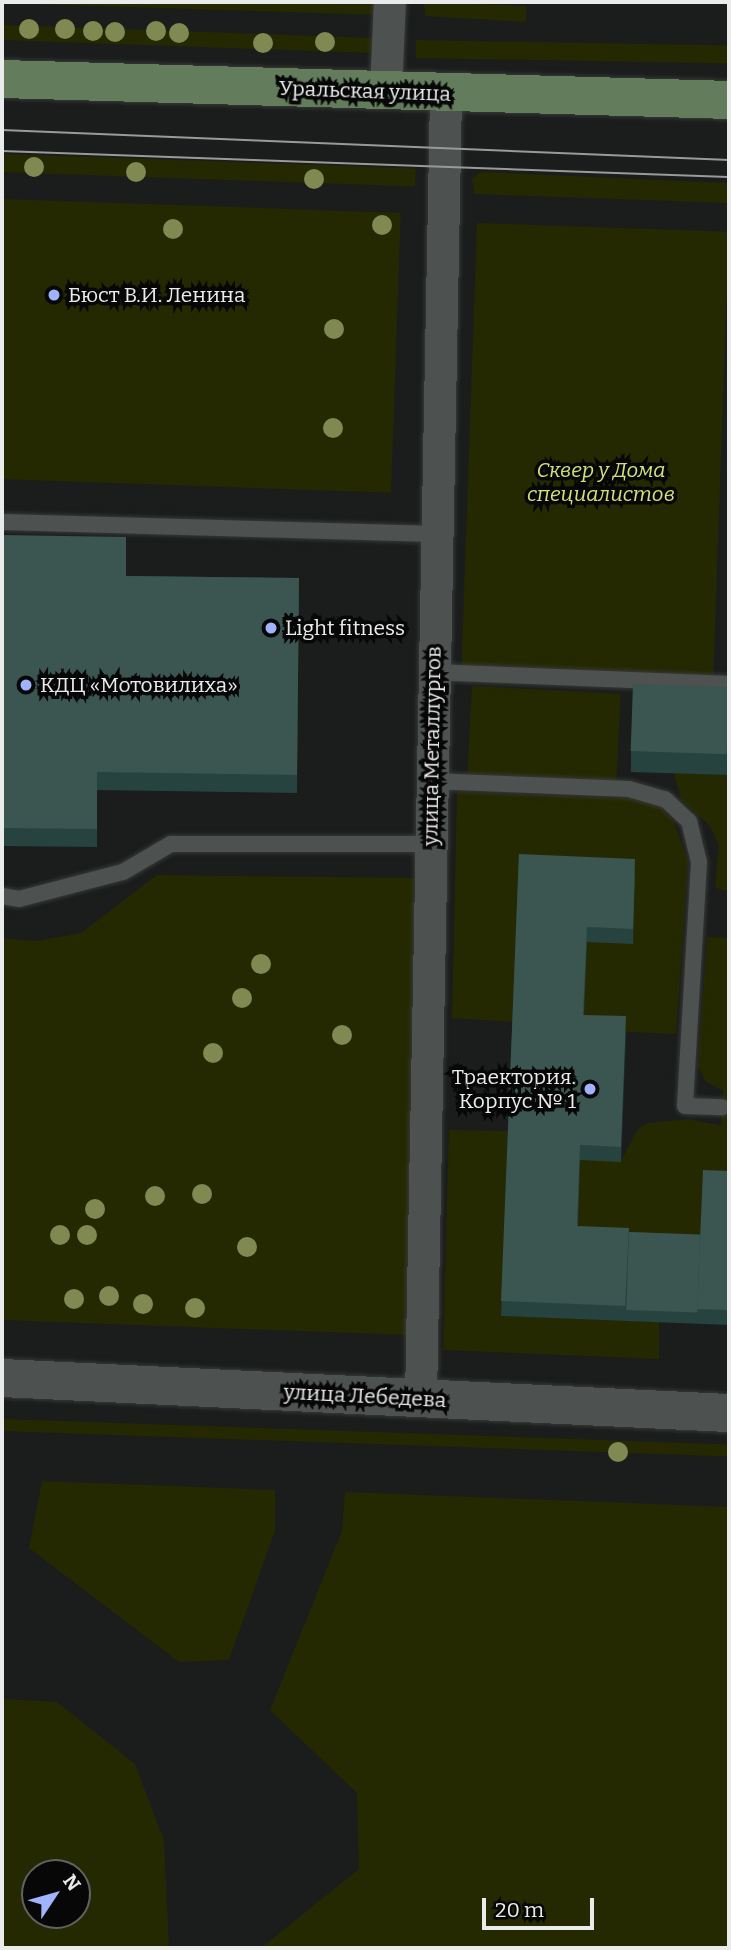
<!DOCTYPE html>
<meta charset="utf-8">
<style>
body{margin:0}
#map{position:relative;width:731px;height:1950px;overflow:hidden;background:#1a1d1b;font-family:Bitter,serif}
div>[style]{position:absolute}
[style*='--x']{left:calc(var(--x)*1px);top:calc(var(--y)*1px);width:calc(var(--w)*1px);rotate:calc(var(--a)*1deg)}
.green>*{inset:0;background:#252901;transform-origin:0 0}
.roads{filter:drop-shadow(0 0 2px #373938) drop-shadow(0 0 2px #373938)}
.service>*{height:16px;margin:-8px;padding:0 8px;transform-origin:8px;border-radius:8px;background:#4d514f}
.minor>*{height:32px;margin:-16px;padding:0 16px;transform-origin:16px;border-radius:16px;background:#4d514f}
.tertiary>*{height:38px;margin:-19px;padding:0 19px;transform-origin:19px;border-radius:19px;background:#4d514f}
.primary>*{height:38px;margin:-19px;padding:0 19px;transform-origin:19px;border-radius:19px;background:#637d5c}
.tram>*{height:2px;margin:-1px;padding:0 1px;transform-origin:1px;border-radius:1px;background:#999b9a}
.trees>*{width:20px;height:20px;margin:-10px;border-radius:50%;background:#7f8951}
.wall>*{inset:0;background:#26433f}
.shaded-wall>*{inset:0;background:#182c29}
.building>*{inset:0;background:#3b5551;transform-origin:0 0}
.dots>*{width:19px;height:19px;translate:-50% -50%;box-sizing:border-box;border:4px solid #060706;border-radius:50%}
span{translate:-50% -50%;white-space:nowrap;text-align:center;line-height:1.15;-webkit-text-stroke:7px #060706;paint-order:stroke}
.street-label{font-size:21px;color:#eaeceb}
.poi-label{font-size:21px;color:#eaeceb}
.left{translate:0 -50%;text-align:left}
.right{translate:-100% -50%;text-align:right}
.park-label{font-size:21px;color:#d2e17e;font-style:italic}
.frame{position:absolute;inset:0;border:4px solid #eaeceb;pointer-events:none}
.north{position:absolute;left:21px;top:1859px;width:70px;height:70px;box-sizing:border-box;background:#060706;border:2px solid #616362;border-radius:50%;rotate:54deg;font-size:19px;font-weight:700;line-height:28px;text-align:center;color:#eaeceb}
.north::after{content:'';display:block;margin:auto;width:24px;height:32px;background:#a0b3fd;clip-path:polygon(50% 0,100% 100%,50% 72%,0 100%)}
.scale{position:absolute;left:482px;top:1898px;width:112px;height:32px;box-sizing:border-box;border:4px solid #eaeceb;border-top:0;padding-left:9px;font-size:21px;line-height:24px;white-space:nowrap;color:#eaeceb;-webkit-text-stroke:5px #060706;paint-order:stroke}
</style>
<div id="map">
<div class="green">
<i style="clip-path:polygon(380px 2px,380px 15px,2px 3px,2px 2px)"></i>
<i style="clip-path:polygon(424px 2px,526px 6px,526px 22px,425px 16px)"></i>
<i style="left:2px;top:25px;width:378px;height:15px;rotate:2deg"></i>
<i style="left:416px;top:40px;width:313px;height:18px;rotate:1deg"></i>
<i style="left:2px;top:154px;width:414px;height:18px;rotate:2deg"></i>
<i style="clip-path:polygon(481px 172px,729px 183px,729px 203px,474px 194px,472px 179px)"></i>
<i style="left:2px;top:199px;width:399px;height:280px;rotate:2deg"></i>
<i style="left:477px;top:223px;width:252px;height:444px;rotate:2deg"></i>
<i style="left:472px;top:686px;width:149px;height:88px;rotate:3deg"></i>
<i style="clip-path:polygon(674px 773px,729px 775px,729px 891px,715px 888px,719px 846px,710px 826px,681px 800px)"></i>
<i style="clip-path:polygon(457px 792px,653px 799px,674px 822px,688px 861px,676px 1034px,583px 1030px,587px 942px,635px 875px,512px 1022px,452px 1018px)"></i>
<i style="clip-path:polygon(157px 875px,415px 878px,406px 1335px,2px 1320px,2px 938px,36px 941px,81px 933px)"></i>
<i style="clip-path:polygon(707px 937px,729px 938px,729px 1186px,701px 1246px,577px 1241px,580px 1160px,621px 1161px,638px 1129px,648px 1123px,690px 1119px,721px 1126px,723px 1090px,706px 1082px,698px 1066px)"></i>
<i style="clip-path:polygon(449px 1130px,508px 1131px,501px 1316px,659px 1322px,659px 1359px,443px 1350px)"></i>
<i style="left:2px;top:1419px;width:728px;height:12px;rotate:2deg"></i>
<i style="clip-path:polygon(42px 1481px,275px 1490px,275px 1531px,229px 1660px,179px 1662px,29px 1548px)"></i>
<i style="clip-path:polygon(345px 1492px,729px 1507px,729px 1948px,261px 1948px,359px 1869px,357px 1793px,270px 1710px,342px 1531px)"></i>
<i style="clip-path:polygon(evenodd,2px 1699px,57px 1702px,135px 1764px,164px 1840px,169px 1948px,2px 1948px,2px 1699px,35px 1873px,77px 1873px,77px 1915px,35px 1915px,35px 1873px)"></i>
</div>
<div class="roads">
<div class="service">
<i style="--x:2;--y:522;--w:434;--a:1.6"></i>
<i style="--x:433;--y:672;--w:296;--a:2.3"></i>
<i style="--x:431;--y:781;--w:198;--a:2.3"></i>
<i style="--x:629;--y:789;--w:37;--a:16"></i>
<i style="--x:665;--y:799;--w:33;--a:43"></i>
<i style="--x:689;--y:821;--w:42;--a:76.3"></i>
<i style="--x:699;--y:862;--w:244;--a:93.3"></i>
<i style="--x:685;--y:1106;--w:37;--a:2"></i>
<i style="--x:2;--y:896;--w:17;--a:10"></i>
<i style="--x:19;--y:899;--w:107;--a:-14.6"></i>
<i style="--x:123;--y:872;--w:56;--a:-30.3"></i>
<i style="--x:171;--y:844;--w:258;--a:0"></i>
</div>
<div class="minor">
<i style="--x:386;--y:92;--w:90;--a:-87.5"></i>
<i style="--x:421;--y:1398;--w:1304;--a:-88.9"></i>
</div>
<div class="tertiary">
<i style="--x:2;--y:1378;--w:728;--a:2.76"></i>
</div>
<div class="primary">
<i style="--x:2;--y:79;--w:727;--a:1.65"></i>
</div>
</div>
<div class="tram">
<i style="--x:2;--y:130;--w:728;--a:2.36"></i>
<i style="--x:2;--y:151;--w:727;--a:2.05"></i>
</div>
<div class="trees">
<i style="left:29px;top:29px"></i>
<i style="left:65px;top:29px"></i>
<i style="left:93px;top:31px"></i>
<i style="left:156px;top:31px"></i>
<i style="left:115px;top:32px"></i>
<i style="left:179px;top:33px"></i>
<i style="left:325px;top:42px"></i>
<i style="left:263px;top:43px"></i>
<i style="left:34px;top:167px"></i>
<i style="left:136px;top:172px"></i>
<i style="left:314px;top:179px"></i>
<i style="left:382px;top:225px"></i>
<i style="left:173px;top:229px"></i>
<i style="left:334px;top:329px"></i>
<i style="left:333px;top:428px"></i>
<i style="left:261px;top:964px"></i>
<i style="left:242px;top:998px"></i>
<i style="left:342px;top:1035px"></i>
<i style="left:213px;top:1053px"></i>
<i style="left:202px;top:1194px"></i>
<i style="left:155px;top:1196px"></i>
<i style="left:95px;top:1209px"></i>
<i style="left:60px;top:1235px"></i>
<i style="left:87px;top:1235px"></i>
<i style="left:247px;top:1247px"></i>
<i style="left:109px;top:1296px"></i>
<i style="left:74px;top:1299px"></i>
<i style="left:143px;top:1304px"></i>
<i style="left:195px;top:1308px"></i>
<i style="left:618px;top:1452px"></i>
</div>
<div class="wall">
<i style="clip-path:polygon(2px 535px,126px 576px,299px 578px,297px 793px,97px 790px,97px 847px,2px 846px)"></i>
<i style="clip-path:polygon(729px 687px,729px 775px,631px 772px,631px 751px)"></i>
<i style="clip-path:polygon(519px 854px,635px 874px,633px 944px,587px 942px,584px 1015px,626px 1031px,621px 1162px,580px 1160px,578px 1226px,629px 1232px,700px 1235px,729px 1171px,729px 1325px,501px 1316px)"></i>
</div>
<div class="shaded-wall">
<i style="clip-path:polygon(626px 1016px,626px 1031px,621px 1162px,621px 1147px)"></i>
</div>
<div class="building">
<i style="clip-path:polygon(2px 535px,126px 537px,126px 576px,299px 578px,297px 775px,97px 772px,97px 829px,2px 828px)"></i>
<i style="left:633px;top:684px;width:96px;height:67px;rotate:2deg"></i>
<i style="clip-path:polygon(519px 854px,635px 859px,633px 929px,587px 927px,583px 1015px,626px 1016px,621px 1147px,580px 1145px,577px 1226px,629px 1228px,625px 1306px,501px 1301px)"></i>
<i style="clip-path:polygon(703px 1170px,729px 1171px,729px 1310px,697px 1309px)"></i>
<i style="left:629px;top:1232px;width:71px;height:78px;rotate:2deg"></i>
</div>
<div class="dots">
<i style="left:54px;top:295px;background:#a0b3fd"></i>
<i style="left:271px;top:628px;background:#a0b3fd"></i>
<i style="left:26px;top:685px;background:#a0b3fd"></i>
<i style="left:590px;top:1089px;background:#a0b3fd"></i>
</div>
<div class="street-label">
<span style="left:365px;top:91px;rotate:2deg">Уральская улица</span>
<span style="left:432px;top:746px;rotate:-89deg">улица Металлургов</span>
<span style="left:365px;top:1396px;rotate:3deg">улица Лебедева</span>
</div>
<div class="poi-label">
<span class="left" style="left:68px;top:295px">Бюст В.И. Ленина</span>
<span class="left" style="left:285px;top:628px">Light fitness</span>
<span class="left" style="left:40px;top:685px">КДЦ «Мотовилиха»</span>
<span class="right" style="left:576px;top:1089px">Траектория.<br>Корпус № 1</span>
</div>
<div class="park-label">
<span style="left:601px;top:482px">Сквер у Дома<br>специалистов</span>
</div>
<div class="frame"></div>
<div class="north">N</div>
<div class="scale">20 m</div>
</div>
